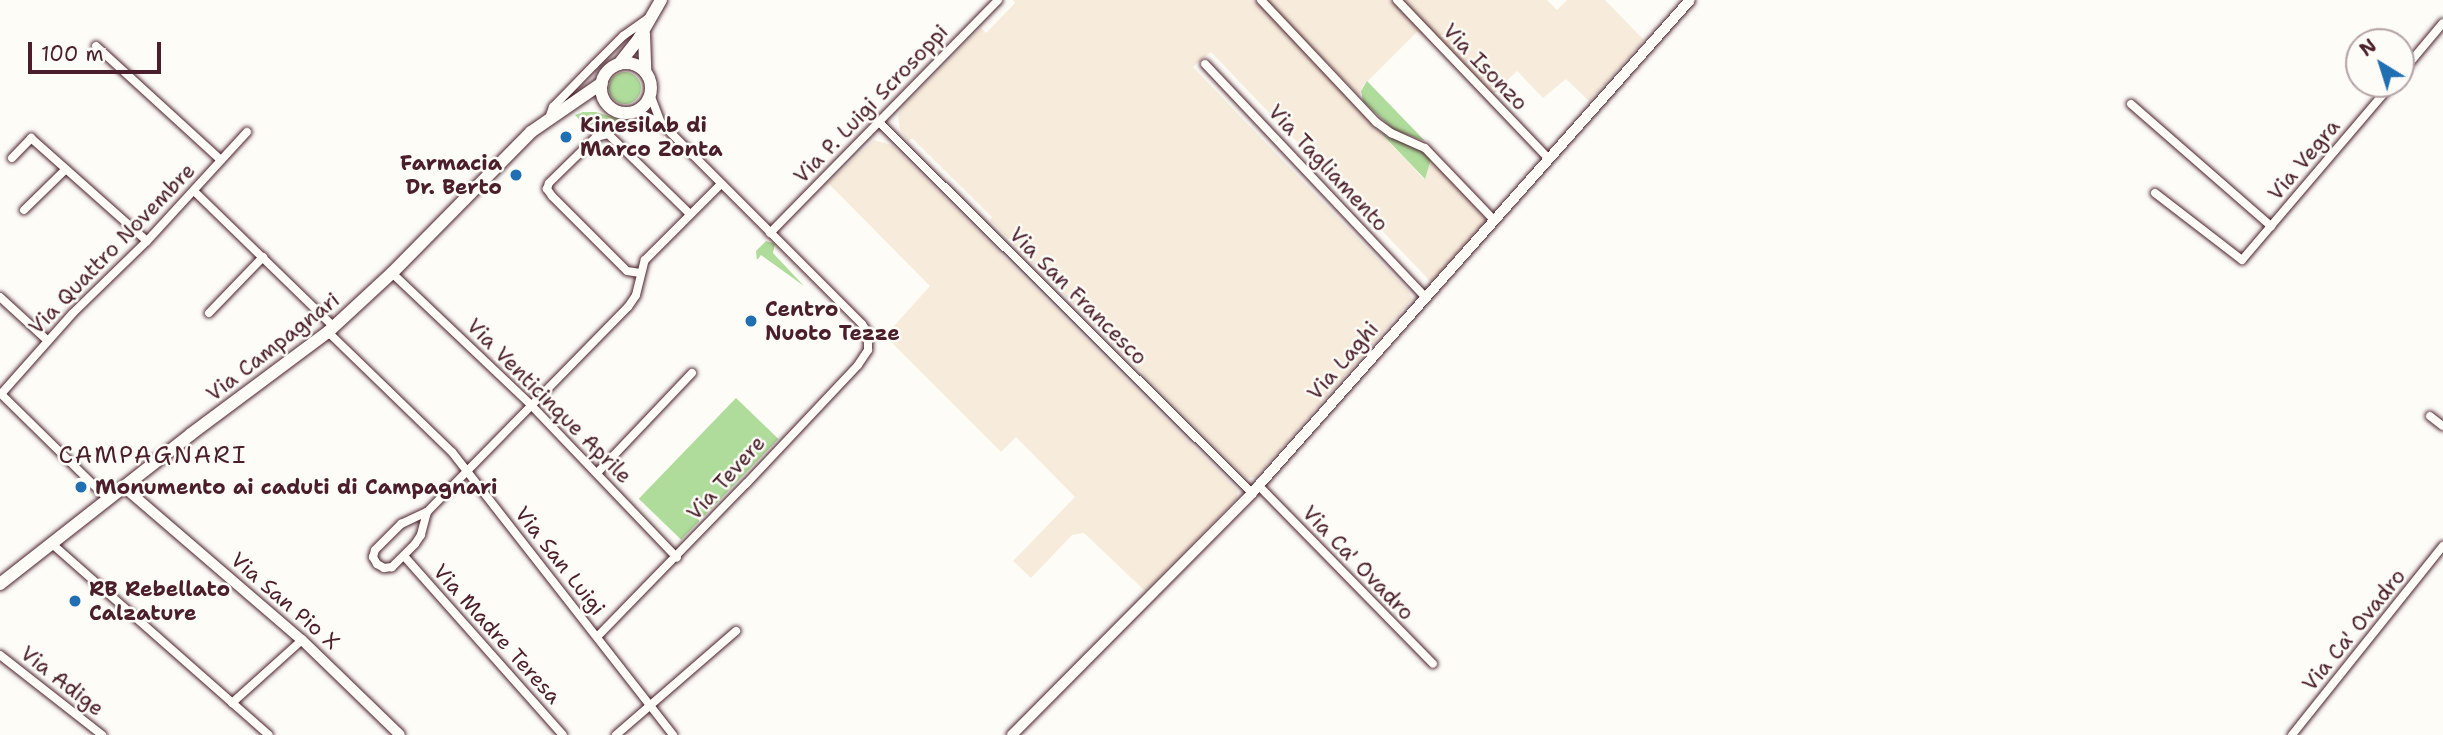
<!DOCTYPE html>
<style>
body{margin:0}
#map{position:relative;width:2443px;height:735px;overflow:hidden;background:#fdfcf7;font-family:"Shantell Sans",sans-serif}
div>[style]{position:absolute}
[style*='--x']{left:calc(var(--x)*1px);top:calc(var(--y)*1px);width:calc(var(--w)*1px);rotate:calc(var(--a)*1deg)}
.built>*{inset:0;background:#f7ecdb}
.green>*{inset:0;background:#afdc9b;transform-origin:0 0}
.round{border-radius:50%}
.roads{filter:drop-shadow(0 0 2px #4a1f2b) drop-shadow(0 0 2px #4a1f2b)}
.minor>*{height:8px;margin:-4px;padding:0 4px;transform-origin:4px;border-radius:4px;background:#fdfcf7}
.tertiary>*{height:10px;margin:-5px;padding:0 5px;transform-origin:5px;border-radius:5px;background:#fdfcf7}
.secondary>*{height:12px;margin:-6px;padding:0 6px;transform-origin:6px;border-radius:6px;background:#fdfcf7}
.secondary>.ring{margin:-6px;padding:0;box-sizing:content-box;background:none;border:12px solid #fdfcf7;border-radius:50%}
.dots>*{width:19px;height:19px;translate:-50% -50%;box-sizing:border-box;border:4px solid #fdfcf7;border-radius:50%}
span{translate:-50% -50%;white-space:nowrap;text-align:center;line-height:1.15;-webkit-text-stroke:5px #fdfcf7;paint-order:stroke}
.street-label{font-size:21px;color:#4a1f2b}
.poi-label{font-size:21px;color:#4a1f2b;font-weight:700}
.left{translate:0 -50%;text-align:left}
.right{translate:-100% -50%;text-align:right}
.quarter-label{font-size:24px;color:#4a1f2b;letter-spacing:2px}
.north{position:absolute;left:2345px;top:28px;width:70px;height:70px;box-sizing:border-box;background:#fdfcf7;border:2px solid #b5a4a5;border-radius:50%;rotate:322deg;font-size:19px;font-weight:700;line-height:28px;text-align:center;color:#4a1f2b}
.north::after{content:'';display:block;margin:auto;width:24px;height:32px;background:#1f6fb2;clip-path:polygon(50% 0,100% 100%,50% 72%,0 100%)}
.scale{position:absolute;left:28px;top:42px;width:133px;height:32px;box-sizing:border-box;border:4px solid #4a1f2b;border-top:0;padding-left:9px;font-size:21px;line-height:24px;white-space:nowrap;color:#4a1f2b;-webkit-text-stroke:5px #fdfcf7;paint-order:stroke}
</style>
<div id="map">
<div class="built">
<i style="clip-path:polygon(1013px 0,1255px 0,1424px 179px,1431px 159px,1484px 216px,1486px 221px,1431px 282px,1211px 52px,1193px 67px,1409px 292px,1412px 299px,1256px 477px,1247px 478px,990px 220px,992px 217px,912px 138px,908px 141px,900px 130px,898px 116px,903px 107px,981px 28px,986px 33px,1015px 3px)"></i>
<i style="clip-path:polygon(1266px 0,1391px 0,1425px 35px,1417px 32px,1363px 86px,1360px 96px)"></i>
<i style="clip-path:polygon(1402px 0,1547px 0,1557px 10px,1567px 0,1605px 0,1644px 40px,1589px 101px,1566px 79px,1543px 98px,1517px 71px,1493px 94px)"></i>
<i style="clip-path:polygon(874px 140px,892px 145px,1237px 490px,1237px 498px,1145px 591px,1084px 533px,1072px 535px,1031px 578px,1013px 561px,1075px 497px,1016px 437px,1001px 452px,885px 336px,930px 286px,828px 183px)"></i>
</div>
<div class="green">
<i class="round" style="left:609px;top:72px;width:32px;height:32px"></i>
<i style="clip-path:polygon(1367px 81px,1425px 141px,1394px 130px,1363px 101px,1361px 91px)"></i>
<i style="clip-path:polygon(583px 112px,596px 112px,625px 121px,620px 126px,609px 120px,598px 120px,587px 128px,575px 115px)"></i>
<i style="clip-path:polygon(1378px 130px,1387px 137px,1420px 149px,1431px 159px,1425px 179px)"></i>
<i style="clip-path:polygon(766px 241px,775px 244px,773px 253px,804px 286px,761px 255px,757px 260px,756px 251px)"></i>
<i style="left:736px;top:398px;width:59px;height:140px;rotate:44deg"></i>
</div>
<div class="roads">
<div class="minor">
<i style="--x:1261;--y:0;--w:168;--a:46.7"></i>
<i style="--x:1376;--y:122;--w:19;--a:36"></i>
<i style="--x:1391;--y:133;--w:37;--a:24"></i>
<i style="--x:1425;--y:148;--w:100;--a:46.2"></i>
<i style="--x:1397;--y:0;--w:220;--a:46.3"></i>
<i style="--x:96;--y:46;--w:169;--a:42.4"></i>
<i style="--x:1205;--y:64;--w:320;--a:46.6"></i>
<i style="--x:2401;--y:73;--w:65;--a:-50"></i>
<i style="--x:2131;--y:104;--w:186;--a:41.1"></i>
<i style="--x:634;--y:111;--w:30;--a:24"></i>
<i style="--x:549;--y:118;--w:12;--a:-70"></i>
<i style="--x:553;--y:107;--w:59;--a:-45.7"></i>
<i style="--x:594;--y:65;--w:41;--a:-45"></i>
<i style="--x:623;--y:36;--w:32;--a:-35"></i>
<i style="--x:879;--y:122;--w:526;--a:44.85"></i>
<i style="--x:12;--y:158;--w:28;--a:-46"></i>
<i style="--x:31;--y:138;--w:155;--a:41.6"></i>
<i style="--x:194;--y:191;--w:195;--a:44.2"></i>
<i style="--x:2155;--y:193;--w:110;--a:37.6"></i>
<i style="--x:2242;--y:260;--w:231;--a:-49.6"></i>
<i style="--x:24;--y:210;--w:57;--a:-44.3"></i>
<i style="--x:770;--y:233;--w:326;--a:-45.6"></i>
<i style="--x:392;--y:273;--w:192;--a:43.5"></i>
<i style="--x:531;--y:405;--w:211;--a:46.3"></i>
<i style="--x:640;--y:273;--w:13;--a:-171"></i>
<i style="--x:627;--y:271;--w:106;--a:-135"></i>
<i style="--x:552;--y:196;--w:9;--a:-126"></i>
<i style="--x:547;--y:189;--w:6;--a:-72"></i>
<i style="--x:549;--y:183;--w:66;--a:-44.4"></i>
<i style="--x:596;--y:137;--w:12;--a:-14"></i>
<i style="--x:608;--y:134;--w:115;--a:44.3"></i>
<i style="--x:0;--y:297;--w:64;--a:42.5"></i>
<i style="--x:209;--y:313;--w:78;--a:-46"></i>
<i style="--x:328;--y:332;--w:173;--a:44.1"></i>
<i style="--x:452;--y:452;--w:359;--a:52"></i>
<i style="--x:0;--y:393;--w:153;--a:44.5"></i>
<i style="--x:1;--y:394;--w:108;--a:-48.4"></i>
<i style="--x:73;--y:313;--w:103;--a:-44.2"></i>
<i style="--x:147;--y:241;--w:148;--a:-47.5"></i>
<i style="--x:2430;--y:416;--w:16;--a:38"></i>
<i style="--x:597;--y:473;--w:138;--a:-46.5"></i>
<i style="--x:1258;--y:485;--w:250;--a:45.6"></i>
<i style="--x:427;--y:512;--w:24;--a:105"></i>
<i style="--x:421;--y:535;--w:11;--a:124"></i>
<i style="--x:415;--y:544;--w:33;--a:135"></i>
<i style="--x:392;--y:567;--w:8;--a:173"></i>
<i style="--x:384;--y:568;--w:8;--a:-150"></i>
<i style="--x:377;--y:564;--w:8;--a:-120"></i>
<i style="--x:373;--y:557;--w:7;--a:-74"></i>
<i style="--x:375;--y:550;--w:37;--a:-45"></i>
<i style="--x:401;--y:524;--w:29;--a:-25"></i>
<i style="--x:427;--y:512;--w:287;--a:-45.6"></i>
<i style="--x:628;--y:307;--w:14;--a:-56"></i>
<i style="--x:636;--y:295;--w:36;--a:-76"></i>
<i style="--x:645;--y:260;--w:107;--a:-45"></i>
<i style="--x:51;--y:543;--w:290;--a:41.4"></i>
<i style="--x:404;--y:556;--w:239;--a:48.4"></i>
<i style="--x:597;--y:637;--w:214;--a:-45.8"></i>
<i style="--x:746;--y:484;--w:163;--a:-46.7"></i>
<i style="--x:858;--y:365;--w:18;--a:-56"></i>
<i style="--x:868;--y:350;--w:17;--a:-90"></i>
<i style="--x:868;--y:333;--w:11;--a:-124"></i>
<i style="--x:862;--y:324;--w:284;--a:-135"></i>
<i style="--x:661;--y:123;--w:30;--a:-111"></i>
<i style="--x:0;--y:655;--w:130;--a:38.1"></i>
<i style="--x:232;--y:703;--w:94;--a:-42"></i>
<i style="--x:616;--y:735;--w:159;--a:-40.9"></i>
<i style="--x:2292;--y:735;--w:242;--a:-51.4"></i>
</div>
<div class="tertiary">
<i style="--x:125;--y:488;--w:233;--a:40.7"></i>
<i style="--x:302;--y:640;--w:136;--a:44.1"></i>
<i style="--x:1012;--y:735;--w:341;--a:-45.2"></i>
<i style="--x:1252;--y:493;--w:659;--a:-48.38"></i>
</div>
<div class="secondary">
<i style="--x:644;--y:34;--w:38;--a:88"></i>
<i class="ring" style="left:601px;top:63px;width:38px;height:38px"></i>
<i style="--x:619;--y:64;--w:31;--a:-52"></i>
<i style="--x:638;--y:40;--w:46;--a:-60.1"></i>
<i style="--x:0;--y:584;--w:243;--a:-38.1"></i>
<i style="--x:191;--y:434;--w:171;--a:-36.7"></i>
<i style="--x:328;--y:332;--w:87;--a:-42.7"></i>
<i style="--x:392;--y:273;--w:198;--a:-45.4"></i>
<i style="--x:531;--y:132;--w:86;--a:-34.6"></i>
</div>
</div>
<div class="dots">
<i style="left:566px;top:137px;background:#1f6fb2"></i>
<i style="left:516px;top:175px;background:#1f6fb2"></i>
<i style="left:751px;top:321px;background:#1f6fb2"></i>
<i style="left:81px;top:487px;background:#1f6fb2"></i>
<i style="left:75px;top:601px;background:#1f6fb2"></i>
</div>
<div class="street-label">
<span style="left:1485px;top:67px;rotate:46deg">Via Isonzo</span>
<span style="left:871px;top:104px;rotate:-46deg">Via P. Luigi Scrosoppi</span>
<span style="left:2304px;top:160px;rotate:-50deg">Via Vegra</span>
<span style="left:1328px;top:168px;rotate:47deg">Via Tagliamento</span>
<span style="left:112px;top:249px;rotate:-46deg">Via Quattro Novembre</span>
<span style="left:1078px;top:296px;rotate:45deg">Via San Francesco</span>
<span style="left:273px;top:347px;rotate:-38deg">Via Campagnari</span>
<span style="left:1343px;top:361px;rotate:-49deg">Via Laghi</span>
<span style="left:549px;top:401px;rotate:45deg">Via Venticinque Aprile</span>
<span style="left:726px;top:478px;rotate:-48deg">Via Tevere</span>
<span style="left:560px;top:561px;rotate:52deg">Via San Luigi</span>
<span style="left:1358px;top:563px;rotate:46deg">Via Ca' Ovadro</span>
<span style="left:285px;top:601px;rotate:41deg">Via San Pio X</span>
<span style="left:2354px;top:630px;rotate:-51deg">Via Ca' Ovadro</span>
<span style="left:497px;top:634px;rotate:48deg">Via Madre Teresa</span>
<span style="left:62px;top:681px;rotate:38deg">Via Adige</span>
</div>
<div class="poi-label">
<span class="left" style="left:580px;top:137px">Kinesilab di<br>Marco Zonta</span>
<span class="right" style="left:502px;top:175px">Farmacia<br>Dr. Berto</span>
<span class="left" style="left:765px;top:321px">Centro<br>Nuoto Tezze</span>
<span class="left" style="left:95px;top:487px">Monumento ai caduti di Campagnari</span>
<span class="left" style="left:89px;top:601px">RB Rebellato<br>Calzature</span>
</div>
<div class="quarter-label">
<span style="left:153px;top:456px">CAMPAGNARI</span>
</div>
<div class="north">N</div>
<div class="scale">100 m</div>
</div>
